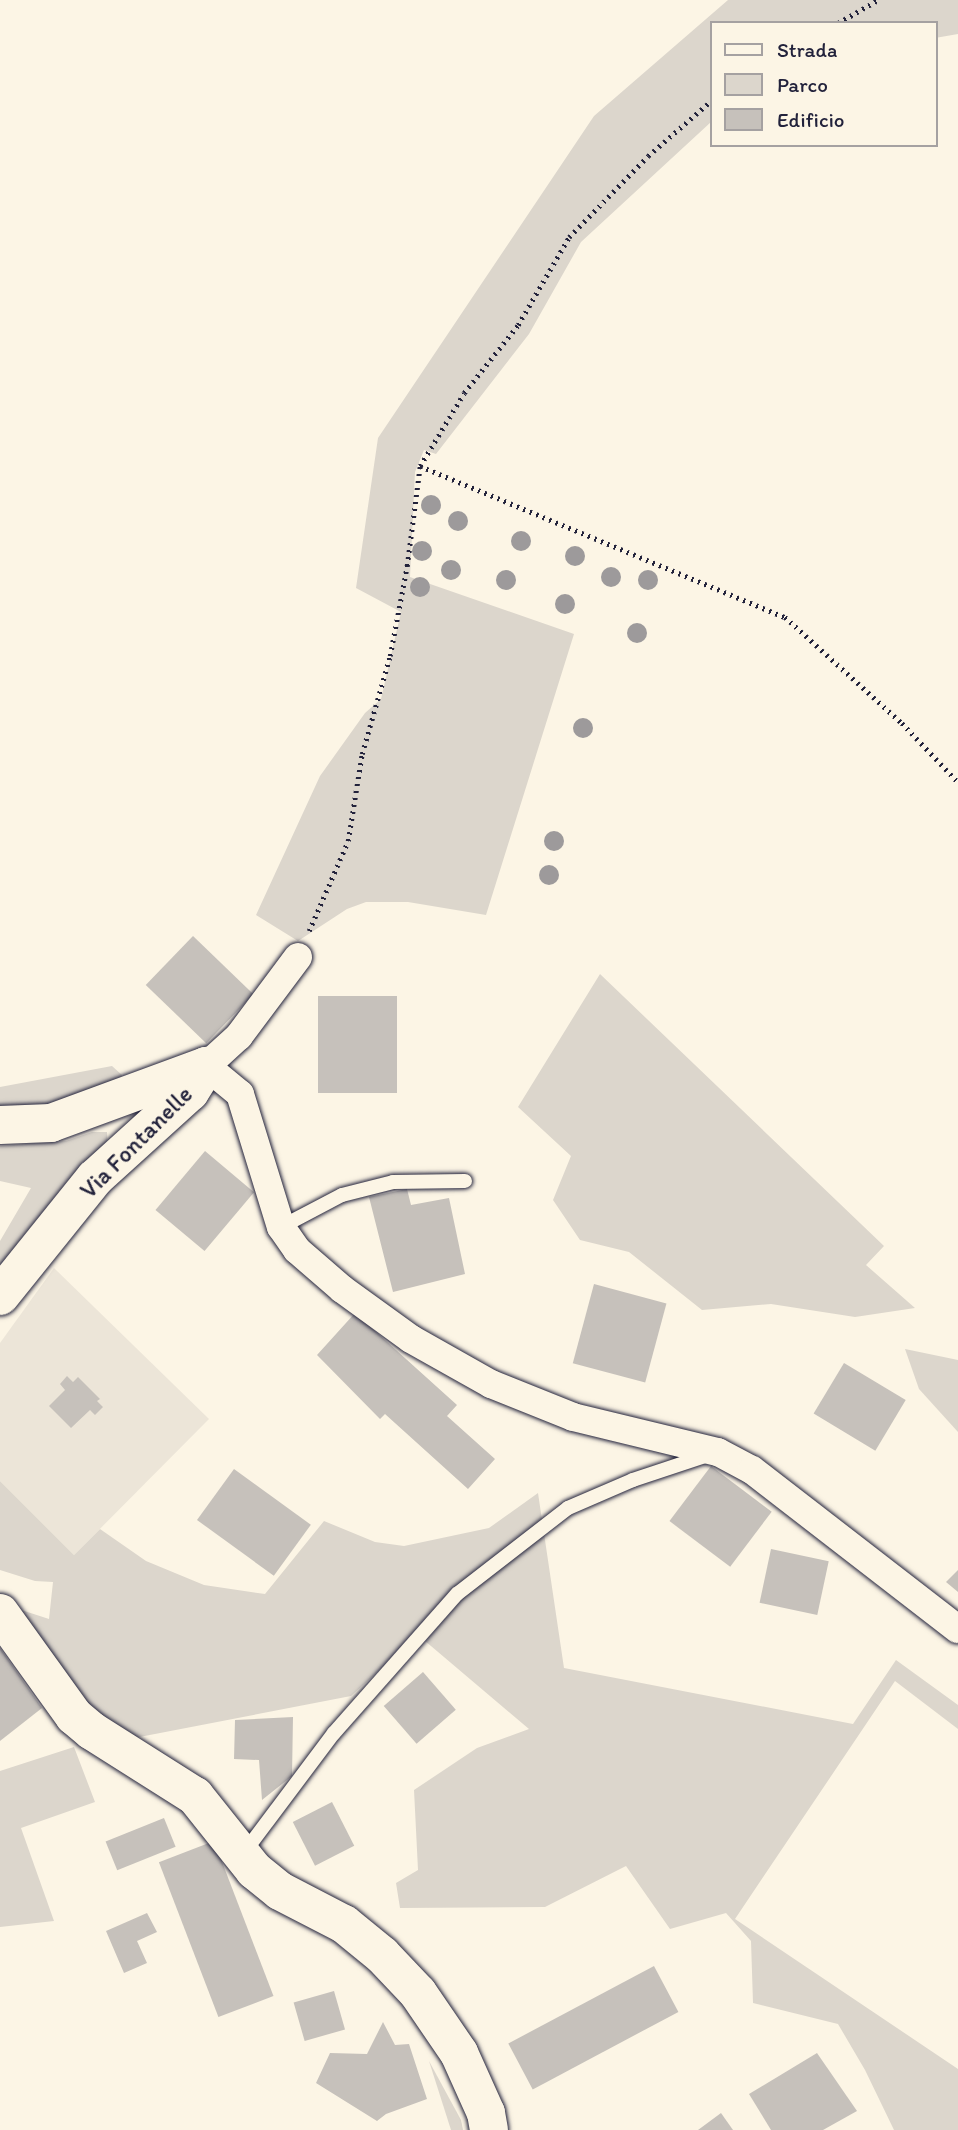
<!DOCTYPE html>
<style>
body{margin:0}
#map{position:relative;width:958px;height:2130px;overflow:hidden;background:#fcf5e5;font-family:Itim,sans-serif}
div>[style]{position:absolute}
[style*='--x']{left:calc(var(--x)*1px);top:calc(var(--y)*1px);width:calc(var(--w)*1px);rotate:calc(var(--a)*1deg)}
.built>*{inset:0;background:#ece5d8}
.green>*{inset:0;background:#dcd6cc}
.building>*{inset:0;background:#c6c1bb;transform-origin:0 0}
.path>*{height:4.5px;margin-top:-2.25px;transform-origin:0;background:repeating-linear-gradient(90deg,#22223b 0 2px,transparent 0 7px)}
.roads{filter:drop-shadow(0 0 2px #22223b) drop-shadow(0 0 2px #22223b)}
.lane>*{height:14px;margin:-7px;padding:0 7px;transform-origin:7px;border-radius:7px;background:#fcf5e5}
.street>*{height:28px;margin:-14px;padding:0 14px;transform-origin:14px;border-radius:14px;background:#fcf5e5}
.secondary>*{height:38px;margin:-19px;padding:0 19px;transform-origin:19px;border-radius:19px;background:#fcf5e5}
.trees>*{width:20px;height:20px;margin:-10px;border-radius:50%;background:#9d9a9b}
span{translate:-50% -50%;white-space:nowrap;text-align:center;line-height:1.15;-webkit-text-stroke:6px #fcf5e5;paint-order:stroke}
.street-label{font-size:24px;color:#22223b}
.legend{position:absolute;left:710px;top:21px;width:228px;height:126px;box-sizing:border-box;background:#fcf5e5;border:2px solid #a5a1a1;margin:0;padding:9px 12px;list-style:none;font-size:21px;color:#22223b}
.legend li{display:flex;align-items:center;gap:14px;height:35px}
.legend b{width:35px;border:2px solid #a5a1a1}
</style>
<div id="map">
<div class="built">
<i style="clip-path:polygon(54px 1268px,209px 1419px,74px 1555px,0 1481px,0 1343px)"></i>
</div>
<div class="green">
<i style="clip-path:polygon(728px 0,958px 0,958px 34px,935px 38px,935px 23px,711px 23px,711px 122px,581px 242px,529px 334px,436px 454px,424px 450px,415px 472px,410px 577px,574px 634px,486px 915px,408px 902px,366px 902px,347px 909px,298px 941px,256px 915px,320px 776px,365px 713px,381px 699px,401px 612px,356px 588px,378px 438px,594px 116px)"></i>
<i style="clip-path:polygon(600px 974px,884px 1246px,866px 1265px,915px 1308px,855px 1317px,771px 1304px,702px 1310px,629px 1252px,580px 1240px,553px 1200px,571px 1156px,518px 1107px)"></i>
<i style="clip-path:polygon(112px 1066px,122px 1075px,117px 1086px,73px 1099px,0 1114px,0 1087px)"></i>
<i style="clip-path:polygon(92px 1132px,107px 1132px,108px 1153px,0 1283px,0 1241px,31px 1188px,0 1181px,0 1146px,66px 1141px)"></i>
<i style="clip-path:polygon(905px 1349px,958px 1360px,958px 1432px,919px 1389px)"></i>
<i style="clip-path:polygon(0 1481px,74px 1555px,100px 1529px,146px 1561px,204px 1585px,265px 1594px,324px 1521px,375px 1542px,404px 1546px,489px 1528px,538px 1493px,564px 1668px,853px 1724px,896px 1660px,958px 1705px,958px 1729px,895px 1681px,735px 1919px,958px 2069px,958px 2130px,894px 2130px,865px 2070px,838px 2024px,753px 2003px,751px 1941px,726px 1913px,670px 1929px,626px 1866px,545px 1907px,400px 1908px,396px 1883px,418px 1870px,414px 1790px,477px 1748px,529px 1729px,418px 1635px,351px 1696px,129px 1739px,89px 1717px,6px 1605px,49px 1619px,53px 1582px,35px 1581px,0 1570px)"></i>
<i style="clip-path:polygon(74px 1747px,95px 1802px,21px 1828px,54px 1921px,0 1927px,0 1771px)"></i>
<i style="clip-path:polygon(429px 2061px,461px 2120px,463px 2130px,451px 2130px)"></i>
</div>
<div class="building">
<i style="left:193px;top:936px;width:84px;height:68px;rotate:44deg"></i>
<i style="left:318px;top:996px;width:79px;height:97px"></i>
<i style="left:205px;top:1151px;width:64px;height:77px;rotate:40deg"></i>
<i style="clip-path:polygon(407px 1189px,411px 1205px,449px 1198px,465px 1274px,393px 1292px,369px 1197px)"></i>
<i style="left:594px;top:1284px;width:75px;height:82px;rotate:15deg"></i>
<i style="clip-path:polygon(355px 1313px,457px 1405px,447px 1416px,495px 1459px,468px 1489px,385px 1414px,380px 1419px,317px 1355px)"></i>
<i style="left:844px;top:1363px;width:72px;height:59px;rotate:31deg"></i>
<i style="clip-path:polygon(67px 1376px,73px 1382px,78px 1377px,100px 1399px,97px 1401px,103px 1407px,95px 1415px,90px 1410px,71px 1428px,49px 1406px,65px 1390px,60px 1384px)"></i>
<i style="left:711px;top:1466px;width:76px;height:69px;rotate:37deg"></i>
<i style="left:234px;top:1469px;width:95px;height:63px;rotate:36deg"></i>
<i style="left:771px;top:1549px;width:59px;height:55px;rotate:12deg"></i>
<i style="clip-path:polygon(958px 1570px,958px 1592px,946px 1582px)"></i>
<i style="clip-path:polygon(0 1648px,42px 1708px,0 1741px)"></i>
<i style="left:423px;top:1672px;width:50px;height:52px;rotate:49deg"></i>
<i style="clip-path:polygon(293px 1717px,292px 1776px,262px 1800px,259px 1760px,234px 1759px,235px 1720px)"></i>
<i style="left:332px;top:1802px;width:49px;height:44px;rotate:63deg"></i>
<i style="left:164px;top:1818px;width:31px;height:63px;rotate:68deg"></i>
<i style="left:214px;top:1841px;width:166px;height:59px;rotate:69deg"></i>
<i style="clip-path:polygon(147px 1913px,157px 1932px,137px 1941px,147px 1963px,124px 1973px,106px 1931px)"></i>
<i style="left:654px;top:1966px;width:52px;height:165px;rotate:62deg"></i>
<i style="left:334px;top:1991px;width:40px;height:42px;rotate:74deg"></i>
<i style="clip-path:polygon(383px 2022px,395px 2045px,409px 2044px,427px 2099px,386px 2114px,377px 2121px,316px 2083px,330px 2053px,367px 2054px)"></i>
<i style="clip-path:polygon(817px 2053px,857px 2111px,823px 2130px,771px 2130px,749px 2094px)"></i>
<i style="clip-path:polygon(721px 2113px,733px 2130px,698px 2130px)"></i>
</div>
<div class="path">
<i style="--x:838;--y:23;--w:46;--a:-29.9"></i>
<i style="--x:420;--y:466;--w:395;--a:22.5"></i>
<i style="--x:785;--y:617;--w:158;--a:42.2"></i>
<i style="--x:902;--y:723;--w:81;--a:46.5"></i>
<i style="--x:309;--y:931;--w:98;--a:-66.6"></i>
<i style="--x:348;--y:841;--w:88;--a:-80.9"></i>
<i style="--x:362;--y:754;--w:102;--a:-74.1"></i>
<i style="--x:390;--y:656;--w:92;--a:-79.3"></i>
<i style="--x:407;--y:566;--w:101;--a:-82.6"></i>
<i style="--x:420;--y:466;--w:85;--a:-58.9"></i>
<i style="--x:464;--y:393;--w:87;--a:-51.5"></i>
<i style="--x:518;--y:325;--w:102;--a:-59.9"></i>
<i style="--x:569;--y:237;--w:113;--a:-45.7"></i>
<i style="--x:648;--y:156;--w:84;--a:-41.1"></i>
</div>
<div class="roads">
<div class="lane">
<i style="--x:281;--y:1227;--w:69;--a:-27.7"></i>
<i style="--x:342;--y:1195;--w:53;--a:-14.3"></i>
<i style="--x:393;--y:1182;--w:72;--a:-0.8"></i>
<i style="--x:243;--y:1854;--w:151;--a:-53.1"></i>
<i style="--x:334;--y:1733;--w:186;--a:-48.5"></i>
<i style="--x:457;--y:1594;--w:140;--a:-37.8"></i>
<i style="--x:568;--y:1508;--w:71;--a:-23.3"></i>
<i style="--x:633;--y:1480;--w:82;--a:-18.4"></i>
</div>
<div class="street">
<i style="--x:298;--y:957;--w:99;--a:126.8"></i>
<i style="--x:239;--y:1036;--w:45;--a:137.7"></i>
<i style="--x:206;--y:1066;--w:44;--a:39.5"></i>
<i style="--x:240;--y:1094;--w:139;--a:72.9"></i>
<i style="--x:281;--y:1227;--w:28;--a:55"></i>
<i style="--x:297;--y:1250;--w:60;--a:40.9"></i>
<i style="--x:342;--y:1289;--w:85;--a:35.9"></i>
<i style="--x:411;--y:1339;--w:92;--a:29.4"></i>
<i style="--x:491;--y:1384;--w:88;--a:21.9"></i>
<i style="--x:573;--y:1417;--w:149;--a:13.6"></i>
<i style="--x:718;--y:1452;--w:38;--a:28"></i>
<i style="--x:752;--y:1470;--w:260;--a:37.7"></i>
</div>
<div class="secondary">
<i style="--x:0;--y:1125;--w:51;--a:-2.2"></i>
<i style="--x:51;--y:1123;--w:165;--a:-20.2"></i>
<i style="--x:0;--y:1296;--w:151;--a:-51.2"></i>
<i style="--x:95;--y:1178;--w:128;--a:-42.2"></i>
<i style="--x:190;--y:1092;--w:31;--a:-58"></i>
<i style="--x:0;--y:1613;--w:127;--a:54.3"></i>
<i style="--x:74;--y:1716;--w:23;--a:40"></i>
<i style="--x:92;--y:1731;--w:122;--a:32.3"></i>
<i style="--x:195;--y:1796;--w:95;--a:51.4"></i>
<i style="--x:254;--y:1870;--w:33;--a:39"></i>
<i style="--x:280;--y:1891;--w:72;--a:27.3"></i>
<i style="--x:344;--y:1924;--w:49;--a:39.2"></i>
<i style="--x:382;--y:1955;--w:52;--a:46.5"></i>
<i style="--x:418;--y:1993;--w:73;--a:55.7"></i>
<i style="--x:459;--y:2053;--w:66;--a:65.8"></i>
<i style="--x:486;--y:2113;--w:17;--a:80"></i>
</div>
</div>
<div class="trees">
<i style="left:431px;top:505px"></i>
<i style="left:458px;top:521px"></i>
<i style="left:521px;top:541px"></i>
<i style="left:422px;top:551px"></i>
<i style="left:575px;top:556px"></i>
<i style="left:451px;top:570px"></i>
<i style="left:611px;top:577px"></i>
<i style="left:506px;top:580px"></i>
<i style="left:648px;top:580px"></i>
<i style="left:420px;top:587px"></i>
<i style="left:565px;top:604px"></i>
<i style="left:637px;top:633px"></i>
<i style="left:583px;top:728px"></i>
<i style="left:554px;top:841px"></i>
<i style="left:549px;top:875px"></i>
</div>
<div class="street-label">
<span style="left:136px;top:1142px;rotate:-45deg">Via Fontanelle</span>
</div>
<ul class="legend">
<li><b style="height:9px;background:#fcf5e5"></b>Strada</li>
<li><b style="height:19px;background:#dcd6cc"></b>Parco</li>
<li><b style="height:19px;background:#c6c1bb"></b>Edificio</li>
</ul>
</div>
